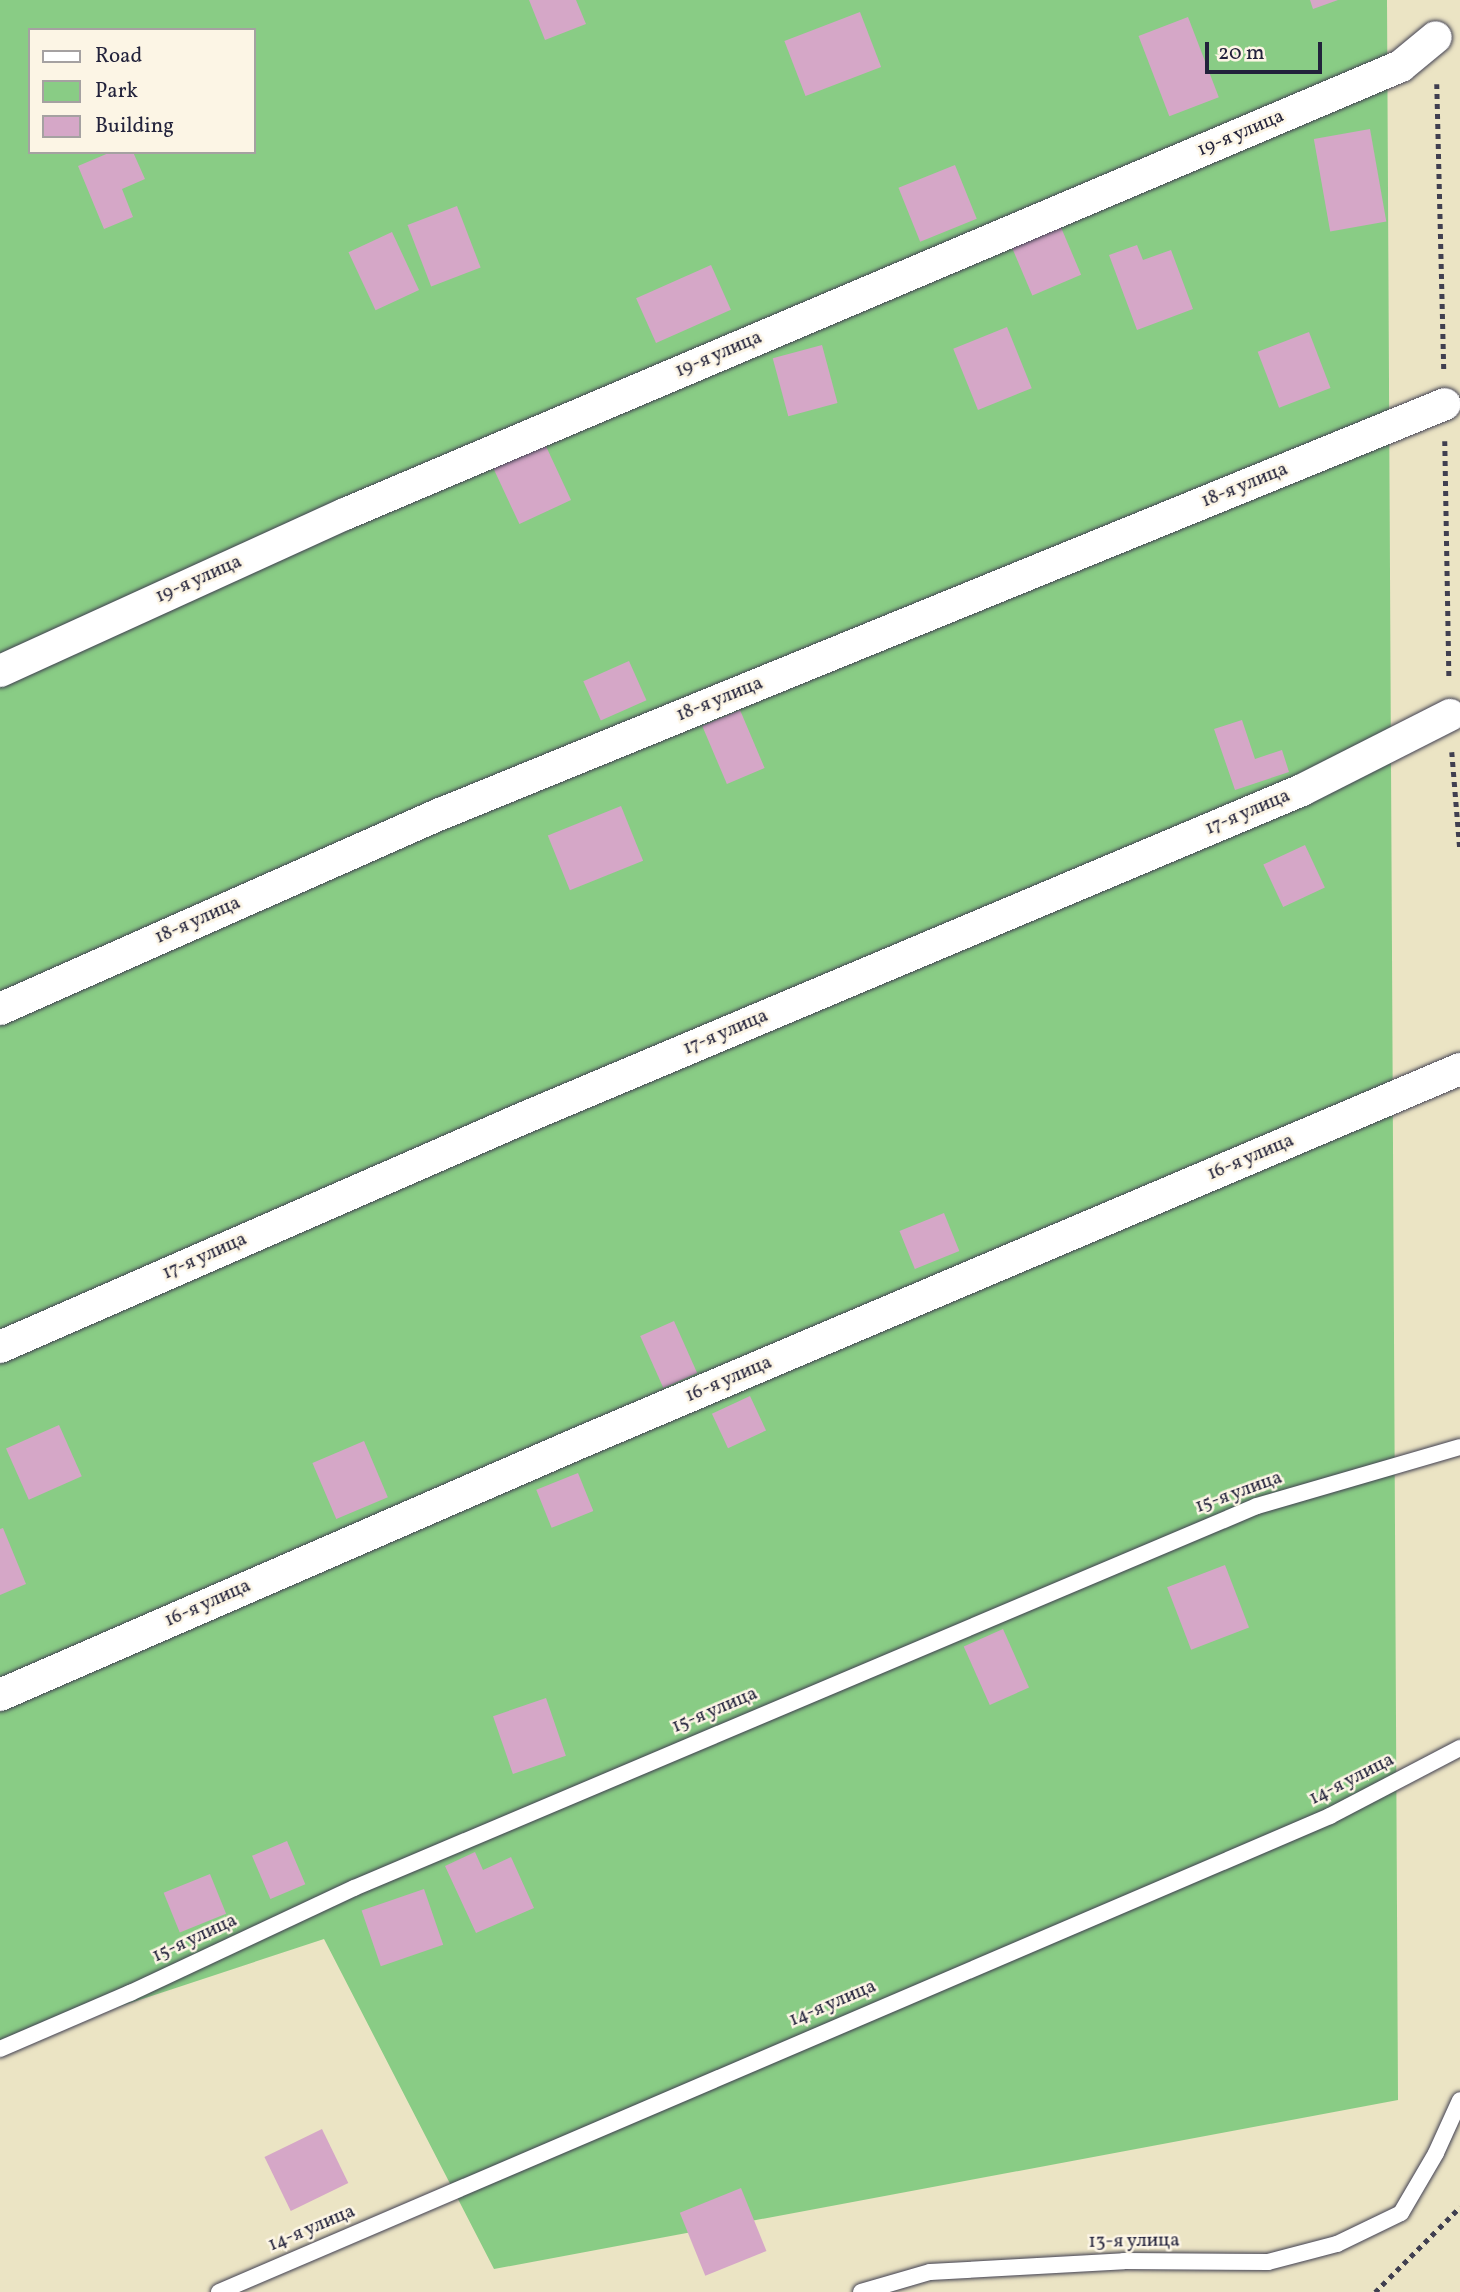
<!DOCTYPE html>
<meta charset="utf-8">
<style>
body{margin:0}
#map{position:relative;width:1460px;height:2292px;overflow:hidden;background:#ebe4c4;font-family:Vollkorn,serif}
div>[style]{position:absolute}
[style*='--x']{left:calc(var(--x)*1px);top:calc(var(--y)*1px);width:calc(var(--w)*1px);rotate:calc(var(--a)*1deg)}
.green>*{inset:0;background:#89cc85}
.building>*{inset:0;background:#d5a7c7;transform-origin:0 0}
.path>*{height:4.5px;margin-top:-2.25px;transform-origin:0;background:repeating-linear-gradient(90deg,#403f50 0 5px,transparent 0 10px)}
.roads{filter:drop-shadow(0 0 2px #403f50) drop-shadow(0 0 2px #403f50)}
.lane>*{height:16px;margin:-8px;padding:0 8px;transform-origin:8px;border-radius:8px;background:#fff}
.street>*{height:32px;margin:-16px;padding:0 16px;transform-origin:16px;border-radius:16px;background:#fff}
span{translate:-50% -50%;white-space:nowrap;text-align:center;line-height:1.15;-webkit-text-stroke:5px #fcf5e5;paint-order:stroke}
.street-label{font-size:19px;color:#22223b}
.legend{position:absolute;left:28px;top:28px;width:228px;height:126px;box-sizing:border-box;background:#fcf5e5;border:2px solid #a5a1a1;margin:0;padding:9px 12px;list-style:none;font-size:21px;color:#22223b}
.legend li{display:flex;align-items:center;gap:14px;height:35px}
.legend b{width:35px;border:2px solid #a5a1a1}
.scale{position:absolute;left:1205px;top:42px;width:117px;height:32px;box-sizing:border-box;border:4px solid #22223b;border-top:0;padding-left:9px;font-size:21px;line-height:24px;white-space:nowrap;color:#22223b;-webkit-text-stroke:5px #fcf5e5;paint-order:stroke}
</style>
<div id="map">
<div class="green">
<i style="clip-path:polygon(evenodd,0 0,1387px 0,1398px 2100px,494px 2269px,324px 1939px,0 2046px,0 0,30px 30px,254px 30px,254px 152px,30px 152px,30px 30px)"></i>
</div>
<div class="building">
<i style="clip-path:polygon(529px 0,576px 0,586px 24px,545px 40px)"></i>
<i style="clip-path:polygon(1310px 0,1338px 0,1313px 9px)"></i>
<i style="left:860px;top:12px;width:59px;height:81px;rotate:69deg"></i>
<i style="left:1188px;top:17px;width:86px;height:53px;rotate:69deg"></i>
<i style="left:1370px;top:129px;width:94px;height:57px;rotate:80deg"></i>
<i style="clip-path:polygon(111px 152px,133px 152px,145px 179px,122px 189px,133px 217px,104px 229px,78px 166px)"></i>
<i style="left:955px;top:165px;width:58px;height:61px;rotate:68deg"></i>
<i style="left:457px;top:206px;width:66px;height:53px;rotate:69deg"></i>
<i style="left:1060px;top:225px;width:54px;height:53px;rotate:67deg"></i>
<i style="left:392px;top:232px;width:64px;height:48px;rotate:65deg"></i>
<i style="clip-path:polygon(1137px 245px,1143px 260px,1171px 250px,1193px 309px,1137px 330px,1109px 255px)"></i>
<i style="left:711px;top:265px;width:49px;height:82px;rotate:66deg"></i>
<i style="left:1007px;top:327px;width:66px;height:58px;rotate:68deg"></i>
<i style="left:1309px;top:332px;width:60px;height:55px;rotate:69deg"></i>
<i style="left:822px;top:345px;width:60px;height:51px;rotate:75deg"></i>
<i style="left:544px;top:442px;width:64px;height:57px;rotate:65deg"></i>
<i style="left:629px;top:661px;width:43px;height:50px;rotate:66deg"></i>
<i style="left:740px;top:710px;width:63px;height:41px;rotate:67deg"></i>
<i style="clip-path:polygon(1242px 720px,1255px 759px,1282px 750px,1289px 772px,1235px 790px,1214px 729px)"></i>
<i style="left:621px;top:806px;width:59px;height:79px;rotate:68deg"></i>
<i style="left:1305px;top:845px;width:47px;height:46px;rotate:65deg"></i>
<i style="left:944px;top:1213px;width:41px;height:48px;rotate:68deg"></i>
<i style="left:674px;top:1321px;width:57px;height:37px;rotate:66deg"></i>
<i style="left:750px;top:1396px;width:38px;height:42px;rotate:65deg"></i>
<i style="left:59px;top:1425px;width:56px;height:58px;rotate:66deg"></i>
<i style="left:364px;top:1441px;width:61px;height:56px;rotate:67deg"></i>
<i style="left:578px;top:1473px;width:41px;height:45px;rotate:68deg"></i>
<i style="clip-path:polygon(3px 1528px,26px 1584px,0 1595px,0 1529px)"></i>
<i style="left:1225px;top:1565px;width:67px;height:62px;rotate:69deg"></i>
<i style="left:1003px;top:1629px;width:64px;height:43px;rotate:66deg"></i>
<i style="left:546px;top:1698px;width:61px;height:56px;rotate:71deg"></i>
<i style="left:287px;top:1841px;width:47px;height:38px;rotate:67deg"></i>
<i style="clip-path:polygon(475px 1852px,483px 1870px,511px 1857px,534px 1908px,476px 1933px,445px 1866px)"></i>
<i style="left:210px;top:1874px;width:43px;height:50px;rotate:68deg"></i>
<i style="left:424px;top:1889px;width:59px;height:66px;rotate:71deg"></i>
<i style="left:322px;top:2129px;width:60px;height:64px;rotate:64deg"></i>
<i style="left:741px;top:2188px;width:68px;height:66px;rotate:68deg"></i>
</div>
<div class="path">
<i style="--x:1437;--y:84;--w:285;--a:88.6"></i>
<i style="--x:1445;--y:441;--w:239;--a:89"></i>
<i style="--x:1452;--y:752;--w:97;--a:85.3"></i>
<i style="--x:1375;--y:2292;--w:120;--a:-45"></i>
</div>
<div class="roads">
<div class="lane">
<i style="--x:0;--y:2049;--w:142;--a:-23.3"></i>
<i style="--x:130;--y:1993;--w:247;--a:-25.1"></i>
<i style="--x:354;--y:1888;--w:980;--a:-22.93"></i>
<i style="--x:1257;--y:1506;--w:211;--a:-16.2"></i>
<i style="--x:219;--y:2292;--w:1209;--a:-23.19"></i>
<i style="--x:1330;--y:1816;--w:147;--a:-27.6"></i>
<i style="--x:861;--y:2292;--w:72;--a:-16.2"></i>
<i style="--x:930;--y:2272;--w:194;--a:-3.2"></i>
<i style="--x:1124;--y:2261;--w:144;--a:0.4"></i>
<i style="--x:1268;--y:2262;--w:71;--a:-14.6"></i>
<i style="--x:1337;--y:2244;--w:71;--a:-25.8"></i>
<i style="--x:1401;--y:2213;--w:69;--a:-59.7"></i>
<i style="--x:1436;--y:2153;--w:58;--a:-65.6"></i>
</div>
<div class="street">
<i style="--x:0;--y:671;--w:379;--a:-24.5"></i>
<i style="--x:345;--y:514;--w:1147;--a:-22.99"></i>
<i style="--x:1401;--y:66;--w:45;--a:-39.6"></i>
<i style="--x:0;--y:1009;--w:484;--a:-23.9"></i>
<i style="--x:443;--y:813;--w:1082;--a:-22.2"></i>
<i style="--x:0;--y:1347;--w:566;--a:-23.62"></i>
<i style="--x:519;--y:1120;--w:850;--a:-22.85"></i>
<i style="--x:1302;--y:790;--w:166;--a:-26.9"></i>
<i style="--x:0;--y:1695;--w:624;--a:-23.52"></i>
<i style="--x:572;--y:1446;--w:965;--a:-23"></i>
</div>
</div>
<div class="street-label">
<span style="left:1241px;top:134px;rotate:-23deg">19-я улица</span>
<span style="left:719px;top:355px;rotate:-23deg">19-я улица</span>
<span style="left:1245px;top:486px;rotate:-22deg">18-я улица</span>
<span style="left:199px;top:580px;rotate:-24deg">19-я улица</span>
<span style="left:720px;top:700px;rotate:-22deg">18-я улица</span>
<span style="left:1248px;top:813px;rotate:-23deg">17-я улица</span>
<span style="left:198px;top:921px;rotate:-24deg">18-я улица</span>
<span style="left:726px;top:1033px;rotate:-23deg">17-я улица</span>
<span style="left:1251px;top:1158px;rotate:-23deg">16-я улица</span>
<span style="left:205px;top:1257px;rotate:-24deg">17-я улица</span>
<span style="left:729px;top:1380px;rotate:-23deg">16-я улица</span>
<span style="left:1239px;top:1493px;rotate:-20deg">15-я улица</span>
<span style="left:208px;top:1604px;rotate:-24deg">16-я улица</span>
<span style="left:715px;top:1711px;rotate:-23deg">15-я улица</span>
<span style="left:1352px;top:1780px;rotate:-27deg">14-я улица</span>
<span style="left:195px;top:1939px;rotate:-25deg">15-я улица</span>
<span style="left:833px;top:2004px;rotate:-23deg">14-я улица</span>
<span style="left:312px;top:2229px;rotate:-23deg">14-я улица</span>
<span style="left:1134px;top:2242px;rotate:-1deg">13-я улица</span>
</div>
<ul class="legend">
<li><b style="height:9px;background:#fff"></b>Road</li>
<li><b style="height:19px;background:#89cc85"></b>Park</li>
<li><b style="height:19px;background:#d5a7c7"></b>Building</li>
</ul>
<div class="scale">20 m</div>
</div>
